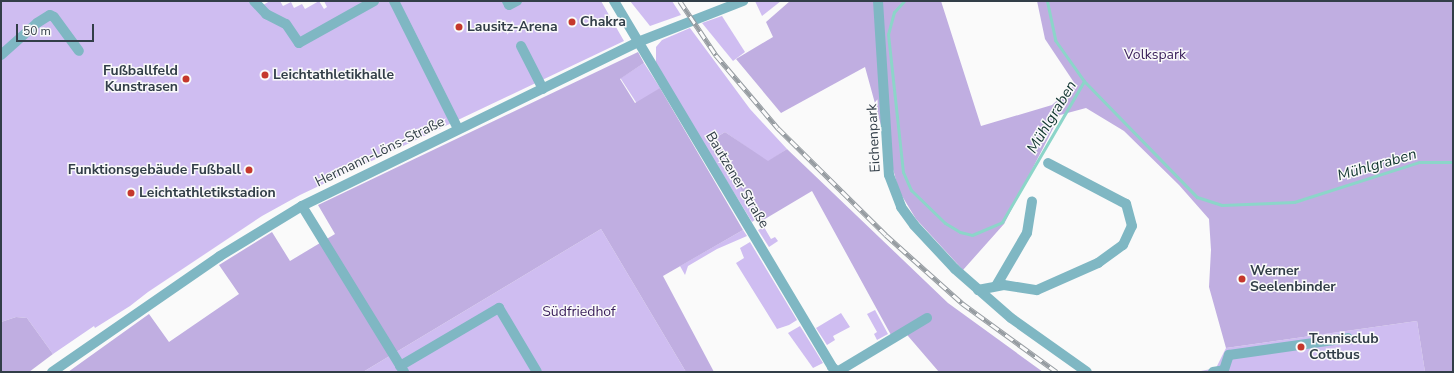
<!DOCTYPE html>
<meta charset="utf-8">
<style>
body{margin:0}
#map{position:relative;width:1454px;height:373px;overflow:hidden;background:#fafafa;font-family:"Nunito Sans",sans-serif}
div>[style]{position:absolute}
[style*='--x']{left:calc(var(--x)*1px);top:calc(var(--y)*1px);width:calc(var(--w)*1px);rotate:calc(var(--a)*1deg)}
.green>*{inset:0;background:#cfbdf1;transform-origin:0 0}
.forest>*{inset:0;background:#c0aee1}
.stream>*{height:3px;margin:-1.5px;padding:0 1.5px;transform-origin:1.5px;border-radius:1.5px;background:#8cd5c9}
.minor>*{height:10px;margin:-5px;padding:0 5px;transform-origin:5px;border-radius:5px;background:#7fb7c3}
.rail>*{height:4.5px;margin-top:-2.25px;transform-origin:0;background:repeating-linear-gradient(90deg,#fafafa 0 9px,#969ca1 0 18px);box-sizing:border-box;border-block:1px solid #969ca1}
.dots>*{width:11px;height:11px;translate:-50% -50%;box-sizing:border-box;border:2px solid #fafafa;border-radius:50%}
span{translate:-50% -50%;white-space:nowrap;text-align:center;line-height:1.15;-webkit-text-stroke:3px #fafafa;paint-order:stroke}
.poi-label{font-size:14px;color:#323e48;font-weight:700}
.left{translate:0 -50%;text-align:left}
.right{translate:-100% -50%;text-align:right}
.park-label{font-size:14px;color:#381d59}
.street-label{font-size:14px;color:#323e48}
.water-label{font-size:15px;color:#113530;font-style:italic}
.frame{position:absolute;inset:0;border:2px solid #323e48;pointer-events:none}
.scale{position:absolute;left:16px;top:24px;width:78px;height:18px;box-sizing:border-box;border:2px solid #323e48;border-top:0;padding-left:5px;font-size:12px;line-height:14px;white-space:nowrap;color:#323e48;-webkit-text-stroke:3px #fafafa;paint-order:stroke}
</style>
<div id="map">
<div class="green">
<i style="clip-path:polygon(1px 1px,260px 1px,263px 5px,270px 1px,280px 1px,283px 6px,291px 2px,294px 8px,302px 4px,305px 9px,319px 1px,324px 9px,327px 7px,324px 1px,601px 1px,624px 41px,300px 195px,262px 216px,148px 292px,130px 306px,95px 328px,94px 326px,53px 354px,27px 318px,16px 317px,1px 322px)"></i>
<i style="clip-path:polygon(630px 1px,672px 1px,681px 15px,650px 26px)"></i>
<i style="clip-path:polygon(755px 1px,781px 1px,762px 16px)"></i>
<i style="clip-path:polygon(722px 16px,745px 52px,733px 61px,702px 23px)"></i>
<i style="clip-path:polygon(690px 28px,750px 109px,787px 149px,768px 162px,725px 132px,712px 140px,758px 218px,752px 222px,654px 63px,656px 62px,656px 47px,662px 40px)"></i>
<i style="left:644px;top:63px;width:30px;height:28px;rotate:57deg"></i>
<i style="clip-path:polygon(764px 227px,771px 239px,775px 237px,778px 241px,769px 247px,758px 230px)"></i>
<i style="clip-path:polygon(601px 229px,686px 372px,363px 372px)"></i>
<i style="clip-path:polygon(743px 230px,747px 236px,717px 249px,688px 266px,685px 275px,680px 266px)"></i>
<i style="clip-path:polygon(750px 242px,797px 320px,789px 325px,777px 329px,736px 263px,744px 258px,740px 248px)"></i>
<i style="clip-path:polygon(875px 310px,888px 334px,877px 340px,874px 334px,877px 332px,867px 314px)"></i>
<i style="clip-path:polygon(841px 313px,850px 327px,833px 336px,835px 340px,827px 345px,816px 328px)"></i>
<i style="clip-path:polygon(1417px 321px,1425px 372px,1196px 372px,1216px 368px,1226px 348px)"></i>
<i style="clip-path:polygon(800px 326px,823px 363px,813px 368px,788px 333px)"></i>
</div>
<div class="forest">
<i style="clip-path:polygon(790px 1px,941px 1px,981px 126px,1052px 105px,1075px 84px,1045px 39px,1037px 1px,1453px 1px,1453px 372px,1425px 372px,1417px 321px,1226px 348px,1209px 287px,1211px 250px,1209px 219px,1179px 185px,1124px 131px,1086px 108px,1060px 115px,1004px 224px,963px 270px,916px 219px,899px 191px,865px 67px,781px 113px,736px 59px,773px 37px,766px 22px)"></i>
<i style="clip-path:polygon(638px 52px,644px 63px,620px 79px,635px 103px,660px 88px,743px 230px,663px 276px,714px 372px,686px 372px,601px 229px,363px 372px,68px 372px,149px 314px,169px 342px,239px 294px,219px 265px,272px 232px,290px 261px,335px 234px,318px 205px)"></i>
<i style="clip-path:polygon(725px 132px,768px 161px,787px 149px,948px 303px,1043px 372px,939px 372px,902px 329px,891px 335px,812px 191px,760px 222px,712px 140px)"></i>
<i style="clip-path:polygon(16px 317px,27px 318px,53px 354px,29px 372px,1px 372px,1px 322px)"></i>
</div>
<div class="stream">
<i style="--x:904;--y:1;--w:15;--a:132"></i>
<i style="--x:894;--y:12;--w:23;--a:105"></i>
<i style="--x:888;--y:34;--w:139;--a:83.8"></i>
<i style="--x:903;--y:172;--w:20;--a:66"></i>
<i style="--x:911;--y:190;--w:47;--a:44.1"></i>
<i style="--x:945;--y:223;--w:17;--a:31"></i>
<i style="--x:960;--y:232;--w:12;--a:14"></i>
<i style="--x:972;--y:235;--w:33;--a:-23"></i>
<i style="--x:1002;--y:222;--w:163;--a:-59.8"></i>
<i style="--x:1047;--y:1;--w:40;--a:78"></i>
<i style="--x:1055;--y:40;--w:50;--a:54.7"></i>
<i style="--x:1084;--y:81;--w:162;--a:45.8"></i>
<i style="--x:1197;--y:197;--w:26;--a:18"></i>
<i style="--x:1222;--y:205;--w:72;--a:-2.4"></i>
<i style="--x:1294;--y:202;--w:131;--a:-17.7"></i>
<i style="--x:1419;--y:162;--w:34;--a:0"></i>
</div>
<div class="minor">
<i style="--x:254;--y:1;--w:18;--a:47"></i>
<i style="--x:266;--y:14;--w:22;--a:27"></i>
<i style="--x:286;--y:24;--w:23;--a:56"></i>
<i style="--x:299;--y:43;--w:86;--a:-29.2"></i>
<i style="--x:394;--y:1;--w:143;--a:63.4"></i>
<i style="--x:507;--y:1;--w:4;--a:63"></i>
<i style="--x:509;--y:5;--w:9;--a:-27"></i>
<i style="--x:614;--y:1;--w:426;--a:59.2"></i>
<i style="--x:832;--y:367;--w:8;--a:40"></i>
<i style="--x:878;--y:1;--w:174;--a:86.4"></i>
<i style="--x:889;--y:175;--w:34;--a:69"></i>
<i style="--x:901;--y:207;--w:22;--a:54"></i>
<i style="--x:914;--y:225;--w:60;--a:47"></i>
<i style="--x:955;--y:269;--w:74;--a:41.2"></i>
<i style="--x:1011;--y:318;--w:93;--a:35.4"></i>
<i style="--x:521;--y:46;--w:48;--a:62.9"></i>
<i style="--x:1;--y:55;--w:48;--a:-41.6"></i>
<i style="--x:37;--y:23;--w:15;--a:-32"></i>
<i style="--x:50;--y:15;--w:4;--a:27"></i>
<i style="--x:54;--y:17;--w:42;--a:53.7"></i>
<i style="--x:302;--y:206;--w:195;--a:58.4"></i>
<i style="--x:996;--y:286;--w:61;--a:-59.7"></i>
<i style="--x:1027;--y:233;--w:32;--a:-81"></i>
<i style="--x:978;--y:290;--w:26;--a:-11"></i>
<i style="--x:1004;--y:285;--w:33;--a:9"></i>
<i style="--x:1037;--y:290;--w:67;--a:-23.9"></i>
<i style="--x:1098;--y:263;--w:31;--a:-36"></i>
<i style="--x:1123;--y:245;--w:21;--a:-65"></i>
<i style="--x:1132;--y:226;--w:23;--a:-105"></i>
<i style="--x:1126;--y:204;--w:88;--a:-152.3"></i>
<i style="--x:400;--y:366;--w:115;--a:-30.4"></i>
<i style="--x:499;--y:308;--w:74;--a:59.3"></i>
<i style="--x:52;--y:372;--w:204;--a:-34.6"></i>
<i style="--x:220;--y:256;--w:96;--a:-31.4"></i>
<i style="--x:302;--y:206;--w:374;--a:-26"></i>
<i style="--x:638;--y:42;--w:113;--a:-21.3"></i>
<i style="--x:837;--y:372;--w:105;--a:-31"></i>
<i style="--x:1213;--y:372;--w:11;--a:-10"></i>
<i style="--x:1224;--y:370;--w:16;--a:-72"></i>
<i style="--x:1229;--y:355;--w:120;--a:-8.1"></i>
</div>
<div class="rail">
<i style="--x:680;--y:1;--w:65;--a:56.3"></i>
<i style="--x:716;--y:55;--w:96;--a:49.7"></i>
<i style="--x:778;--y:128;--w:152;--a:44.7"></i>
<i style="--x:886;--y:235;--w:102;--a:41.8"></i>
<i style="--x:962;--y:303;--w:117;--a:36"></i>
</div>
<div class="dots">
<i style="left:572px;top:22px;background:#c5382d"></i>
<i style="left:459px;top:27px;background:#c5382d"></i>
<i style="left:265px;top:75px;background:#c5382d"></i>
<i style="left:186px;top:79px;background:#c5382d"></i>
<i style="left:249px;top:170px;background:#c5382d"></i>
<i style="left:131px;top:193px;background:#c5382d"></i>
<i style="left:1242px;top:279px;background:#c5382d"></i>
<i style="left:1301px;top:347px;background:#c5382d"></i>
</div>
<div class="poi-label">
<span class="left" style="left:580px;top:22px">Chakra</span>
<span class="left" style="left:467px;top:27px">Lausitz-Arena</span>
<span class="right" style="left:178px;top:79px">Fußballfeld<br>Kunstrasen</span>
<span class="left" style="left:273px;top:75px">Leichtathletikhalle</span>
<span class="right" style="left:241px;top:170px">Funktionsgebäude Fußball</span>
<span class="left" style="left:139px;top:193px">Leichtathletikstadion</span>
<span class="left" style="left:1250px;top:279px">Werner<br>Seelenbinder</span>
<span class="left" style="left:1309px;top:347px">Tennisclub<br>Cottbus</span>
</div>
<div class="park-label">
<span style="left:1155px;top:55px">Volkspark</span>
<span style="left:579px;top:312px">Südfriedhof</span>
</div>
<div class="street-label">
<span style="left:874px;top:138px;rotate:-93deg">Eichenpark</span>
<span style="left:380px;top:152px;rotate:-26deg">Hermann-Löns-Straße</span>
<span style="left:737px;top:180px;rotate:59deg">Bautzener Straße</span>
</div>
<div class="water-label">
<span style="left:1052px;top:117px;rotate:-59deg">Mühlgraben</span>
<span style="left:1377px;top:165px;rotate:-16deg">Mühlgraben</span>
</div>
<div class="frame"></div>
<div class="scale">50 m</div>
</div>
